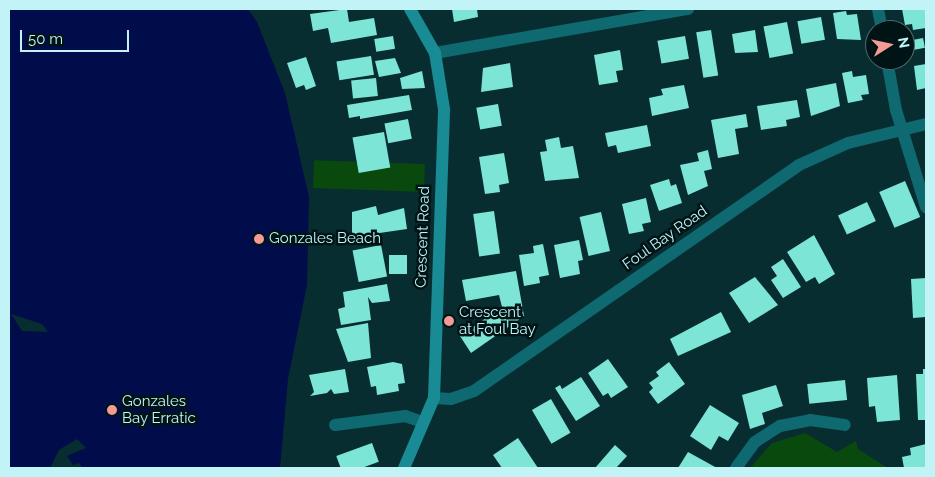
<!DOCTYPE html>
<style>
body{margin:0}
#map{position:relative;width:935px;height:477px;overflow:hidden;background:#082d30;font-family:Raleway,sans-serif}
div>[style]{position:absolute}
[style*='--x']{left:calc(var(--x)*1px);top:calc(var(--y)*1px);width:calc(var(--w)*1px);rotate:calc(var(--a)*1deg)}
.green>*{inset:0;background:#09490d;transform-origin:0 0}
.water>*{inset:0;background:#000d4a}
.building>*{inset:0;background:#7ce5d6;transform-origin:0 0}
.minor>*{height:12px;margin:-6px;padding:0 6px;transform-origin:6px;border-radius:6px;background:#0e6970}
.tertiary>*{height:12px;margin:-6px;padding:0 6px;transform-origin:6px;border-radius:6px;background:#0e6970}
.secondary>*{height:12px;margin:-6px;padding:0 6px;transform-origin:6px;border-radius:6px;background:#188b94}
.dots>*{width:14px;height:14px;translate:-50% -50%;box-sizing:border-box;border:2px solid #001416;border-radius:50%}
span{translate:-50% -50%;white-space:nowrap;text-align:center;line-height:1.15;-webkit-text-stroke:5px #001416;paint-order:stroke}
.street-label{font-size:15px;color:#c2f3f7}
.poi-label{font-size:15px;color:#c2f3f7}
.left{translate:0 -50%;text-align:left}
.frame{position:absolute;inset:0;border:10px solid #c2f3f7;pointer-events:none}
.north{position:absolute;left:865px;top:20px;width:50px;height:50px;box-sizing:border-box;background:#001416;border:1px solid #4e6d70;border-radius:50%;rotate:80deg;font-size:14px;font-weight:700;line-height:20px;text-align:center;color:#c2f3f7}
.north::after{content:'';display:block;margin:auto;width:18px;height:22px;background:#f59b96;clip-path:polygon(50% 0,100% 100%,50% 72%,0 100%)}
.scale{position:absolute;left:20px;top:30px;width:109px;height:22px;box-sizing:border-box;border:2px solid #c2f3f7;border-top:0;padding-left:6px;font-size:15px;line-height:18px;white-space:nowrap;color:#c2f3f7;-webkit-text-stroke:4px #001416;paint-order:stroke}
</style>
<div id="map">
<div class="green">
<i style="left:425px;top:164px;width:28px;height:111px;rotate:92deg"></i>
<i style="clip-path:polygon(805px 433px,837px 452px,856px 441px,858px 449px,888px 468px,750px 468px,772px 443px)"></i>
</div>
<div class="water">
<i style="clip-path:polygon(evenodd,9px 9px,248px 9px,257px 22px,285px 93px,309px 197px,307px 285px,288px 379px,280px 468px,83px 468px,79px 463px,73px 465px,67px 456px,86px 448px,77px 439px,59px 450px,50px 468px,9px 468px,9px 9px,11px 314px,42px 324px,48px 332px,22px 331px,11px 314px)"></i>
</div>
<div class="building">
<i style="clip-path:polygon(347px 9px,349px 22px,374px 18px,377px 35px,331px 43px,328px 28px,313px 31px,310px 14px)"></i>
<i style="clip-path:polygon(452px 9px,477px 9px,478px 17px,454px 22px)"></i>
<i style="clip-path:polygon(902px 9px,925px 9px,926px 28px,913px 30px,912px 24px,905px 25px)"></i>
<i style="clip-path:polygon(846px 11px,847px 15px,857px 14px,861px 40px,837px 39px,833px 13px)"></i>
<i style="left:821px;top:17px;width:23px;height:24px;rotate:80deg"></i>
<i style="left:787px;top:22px;width:32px;height:24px;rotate:79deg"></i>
<i style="left:711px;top:30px;width:46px;height:15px;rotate:81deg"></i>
<i style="clip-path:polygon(755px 30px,758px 52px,735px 53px,732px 34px)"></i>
<i style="left:393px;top:36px;width:13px;height:19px;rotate:81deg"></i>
<i style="left:685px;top:36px;width:23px;height:28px;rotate:80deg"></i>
<i style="left:923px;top:38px;width:10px;height:16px;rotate:79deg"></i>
<i style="clip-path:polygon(620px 50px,623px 70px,616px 71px,618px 82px,599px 85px,594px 55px)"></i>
<i style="left:371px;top:56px;width:19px;height:35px;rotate:81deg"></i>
<i style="clip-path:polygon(306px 57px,316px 86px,306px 90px,304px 85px,296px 88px,287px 63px)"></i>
<i style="clip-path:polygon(395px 58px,401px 73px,379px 77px,375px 61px)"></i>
<i style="clip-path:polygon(510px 63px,513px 87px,481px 92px,483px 68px)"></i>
<i style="clip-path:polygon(926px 64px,926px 88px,917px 90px,914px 66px)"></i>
<i style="clip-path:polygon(422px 71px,425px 88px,402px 89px,400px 78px)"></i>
<i style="clip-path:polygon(852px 71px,853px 77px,866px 75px,869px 94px,861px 95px,863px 100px,848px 103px,842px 73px)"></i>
<i style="left:376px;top:78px;width:18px;height:25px;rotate:84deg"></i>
<i style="clip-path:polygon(836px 83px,840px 106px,811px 116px,806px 89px)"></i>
<i style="clip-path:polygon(684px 85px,689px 108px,652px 116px,649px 98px,663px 95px,661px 89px)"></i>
<i style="clip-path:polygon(409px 95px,412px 110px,360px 119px,360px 116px,349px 118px,347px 105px)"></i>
<i style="clip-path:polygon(797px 100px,800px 117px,786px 120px,787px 126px,761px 130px,757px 106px)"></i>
<i style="left:498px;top:104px;width:22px;height:22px;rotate:80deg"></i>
<i style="clip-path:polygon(746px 114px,748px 127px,735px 129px,739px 154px,718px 158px,711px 120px)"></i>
<i style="left:408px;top:119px;width:20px;height:24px;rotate:79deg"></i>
<i style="clip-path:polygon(647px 125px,651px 146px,618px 153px,616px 145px,608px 147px,605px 133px)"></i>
<i style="left:384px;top:132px;width:36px;height:32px;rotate:80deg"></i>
<i style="clip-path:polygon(559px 137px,561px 148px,573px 146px,579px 178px,545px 181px,540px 152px,547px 151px,545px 140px)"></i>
<i style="clip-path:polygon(708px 150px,712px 169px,704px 171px,708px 186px,688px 195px,680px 165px,699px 161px,697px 153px)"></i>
<i style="clip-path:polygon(504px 153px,509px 183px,499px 185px,500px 192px,485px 194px,479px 157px)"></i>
<i style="clip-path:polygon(669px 179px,671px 186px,676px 184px,682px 203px,659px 211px,650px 185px)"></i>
<i style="left:905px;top:181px;width:39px;height:28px;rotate:67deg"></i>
<i style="clip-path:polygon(646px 198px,651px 222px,642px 224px,644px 231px,629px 234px,622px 204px)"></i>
<i style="left:867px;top:202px;width:21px;height:32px;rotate:65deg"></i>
<i style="clip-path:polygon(376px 206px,378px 215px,404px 208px,407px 229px,352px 237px,352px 212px)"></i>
<i style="left:494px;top:211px;width:43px;height:21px;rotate:82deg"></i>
<i style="left:601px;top:212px;width:40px;height:22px;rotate:77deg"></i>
<i style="clip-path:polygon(814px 235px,835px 274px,819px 284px,815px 277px,806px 282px,787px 252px)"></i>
<i style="clip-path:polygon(579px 240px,583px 260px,578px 261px,580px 274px,560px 278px,554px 245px)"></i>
<i style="clip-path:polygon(543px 244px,549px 275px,539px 277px,540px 283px,524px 286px,519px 255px,534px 253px,533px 246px)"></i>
<i style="left:381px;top:245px;width:32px;height:29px;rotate:79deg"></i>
<i style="left:407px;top:255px;width:19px;height:18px;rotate:90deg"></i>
<i style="clip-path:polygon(783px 259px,801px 287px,783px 298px,771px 280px,777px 276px,771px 267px)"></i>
<i style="clip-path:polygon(516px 271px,524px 316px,471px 353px,460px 336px,502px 307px,499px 295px,466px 301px,462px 280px)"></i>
<i style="clip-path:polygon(755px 277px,778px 305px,749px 323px,729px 293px)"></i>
<i style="clip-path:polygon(926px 278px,926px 317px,913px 318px,911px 279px)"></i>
<i style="clip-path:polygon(387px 284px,390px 301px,372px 303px,368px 297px,371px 320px,341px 325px,338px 309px,345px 307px,343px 292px)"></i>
<i style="clip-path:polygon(721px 312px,731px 332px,678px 356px,670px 339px)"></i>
<i style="clip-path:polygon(368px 323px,371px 358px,348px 362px,336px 329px)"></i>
<i style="clip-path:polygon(608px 359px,628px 387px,611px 398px,608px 393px,603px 396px,588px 373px)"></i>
<i style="clip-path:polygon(393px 362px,402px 364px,405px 383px,398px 384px,399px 391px,377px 395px,376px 386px,371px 387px,367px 367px)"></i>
<i style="clip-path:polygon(669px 362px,685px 384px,658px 404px,649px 392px,653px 388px,649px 383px,659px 376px,656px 372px)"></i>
<i style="clip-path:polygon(345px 369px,349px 392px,334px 394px,331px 389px,327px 393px,310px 396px,314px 392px,309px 375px)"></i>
<i style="clip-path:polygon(923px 369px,926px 369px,926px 420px,918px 420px,916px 374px,923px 374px)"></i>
<i style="clip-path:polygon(897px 375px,900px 420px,877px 422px,875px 406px,869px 407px,867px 378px)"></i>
<i style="clip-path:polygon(581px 377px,600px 406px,576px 421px,555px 388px,560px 385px,562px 389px)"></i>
<i style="left:845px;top:380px;width:20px;height:38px;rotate:84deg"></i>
<i style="clip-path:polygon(776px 385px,783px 406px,762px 413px,765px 424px,750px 429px,742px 395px)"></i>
<i style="left:551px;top:399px;width:39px;height:22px;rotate:60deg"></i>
<i style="clip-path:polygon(710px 405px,739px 423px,728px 441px,719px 436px,711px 450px,690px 436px)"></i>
<i style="clip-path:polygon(518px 438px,538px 468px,502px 468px,493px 455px)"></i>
<i style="left:372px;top:443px;width:20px;height:38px;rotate:70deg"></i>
<i style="clip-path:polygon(926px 444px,926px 468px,904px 468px,902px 457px,911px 455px,910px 448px)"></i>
<i style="clip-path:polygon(615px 445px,627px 456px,616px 468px,595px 468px)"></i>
<i style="clip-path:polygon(688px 452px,717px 468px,678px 468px)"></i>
</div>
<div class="minor">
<i style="--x:878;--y:9;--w:21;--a:79"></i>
<i style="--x:435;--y:53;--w:257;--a:-9.9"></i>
<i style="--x:887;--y:60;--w:51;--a:79.8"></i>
<i style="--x:896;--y:110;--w:102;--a:72.8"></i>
<i style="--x:335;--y:425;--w:71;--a:-7.3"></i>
<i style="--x:405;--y:416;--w:18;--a:19"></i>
<i style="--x:736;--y:468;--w:32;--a:-54"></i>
<i style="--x:755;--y:442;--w:30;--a:-33"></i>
<i style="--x:780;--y:426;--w:31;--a:-11"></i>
<i style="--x:810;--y:420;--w:35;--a:8"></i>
</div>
<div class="tertiary">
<i style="--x:434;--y:398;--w:17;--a:3"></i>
<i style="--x:451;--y:399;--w:24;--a:-19"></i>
<i style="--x:474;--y:391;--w:396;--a:-34.8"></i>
<i style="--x:799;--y:165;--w:54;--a:-24.2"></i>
<i style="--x:848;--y:143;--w:80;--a:-13.7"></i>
</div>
<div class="secondary">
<i style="--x:404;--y:468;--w:76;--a:-66.8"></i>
<i style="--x:434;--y:398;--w:289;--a:-88"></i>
<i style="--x:444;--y:109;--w:57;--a:-99.1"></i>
<i style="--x:435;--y:53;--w:51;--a:-119.6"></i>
</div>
<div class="dots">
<i style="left:259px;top:239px;background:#f59b96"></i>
<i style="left:449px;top:321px;background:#f59b96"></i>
<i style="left:112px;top:410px;background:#f59b96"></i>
</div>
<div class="street-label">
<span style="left:423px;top:237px;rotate:-88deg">Crescent Road</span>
<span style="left:665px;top:238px;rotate:-35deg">Foul Bay Road</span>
</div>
<div class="poi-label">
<span class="left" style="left:269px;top:239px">Gonzales Beach</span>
<span class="left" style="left:459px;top:321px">Crescent<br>at Foul Bay</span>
<span class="left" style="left:122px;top:410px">Gonzales<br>Bay Erratic</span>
</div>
<div class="frame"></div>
<div class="north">N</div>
<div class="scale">50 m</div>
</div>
